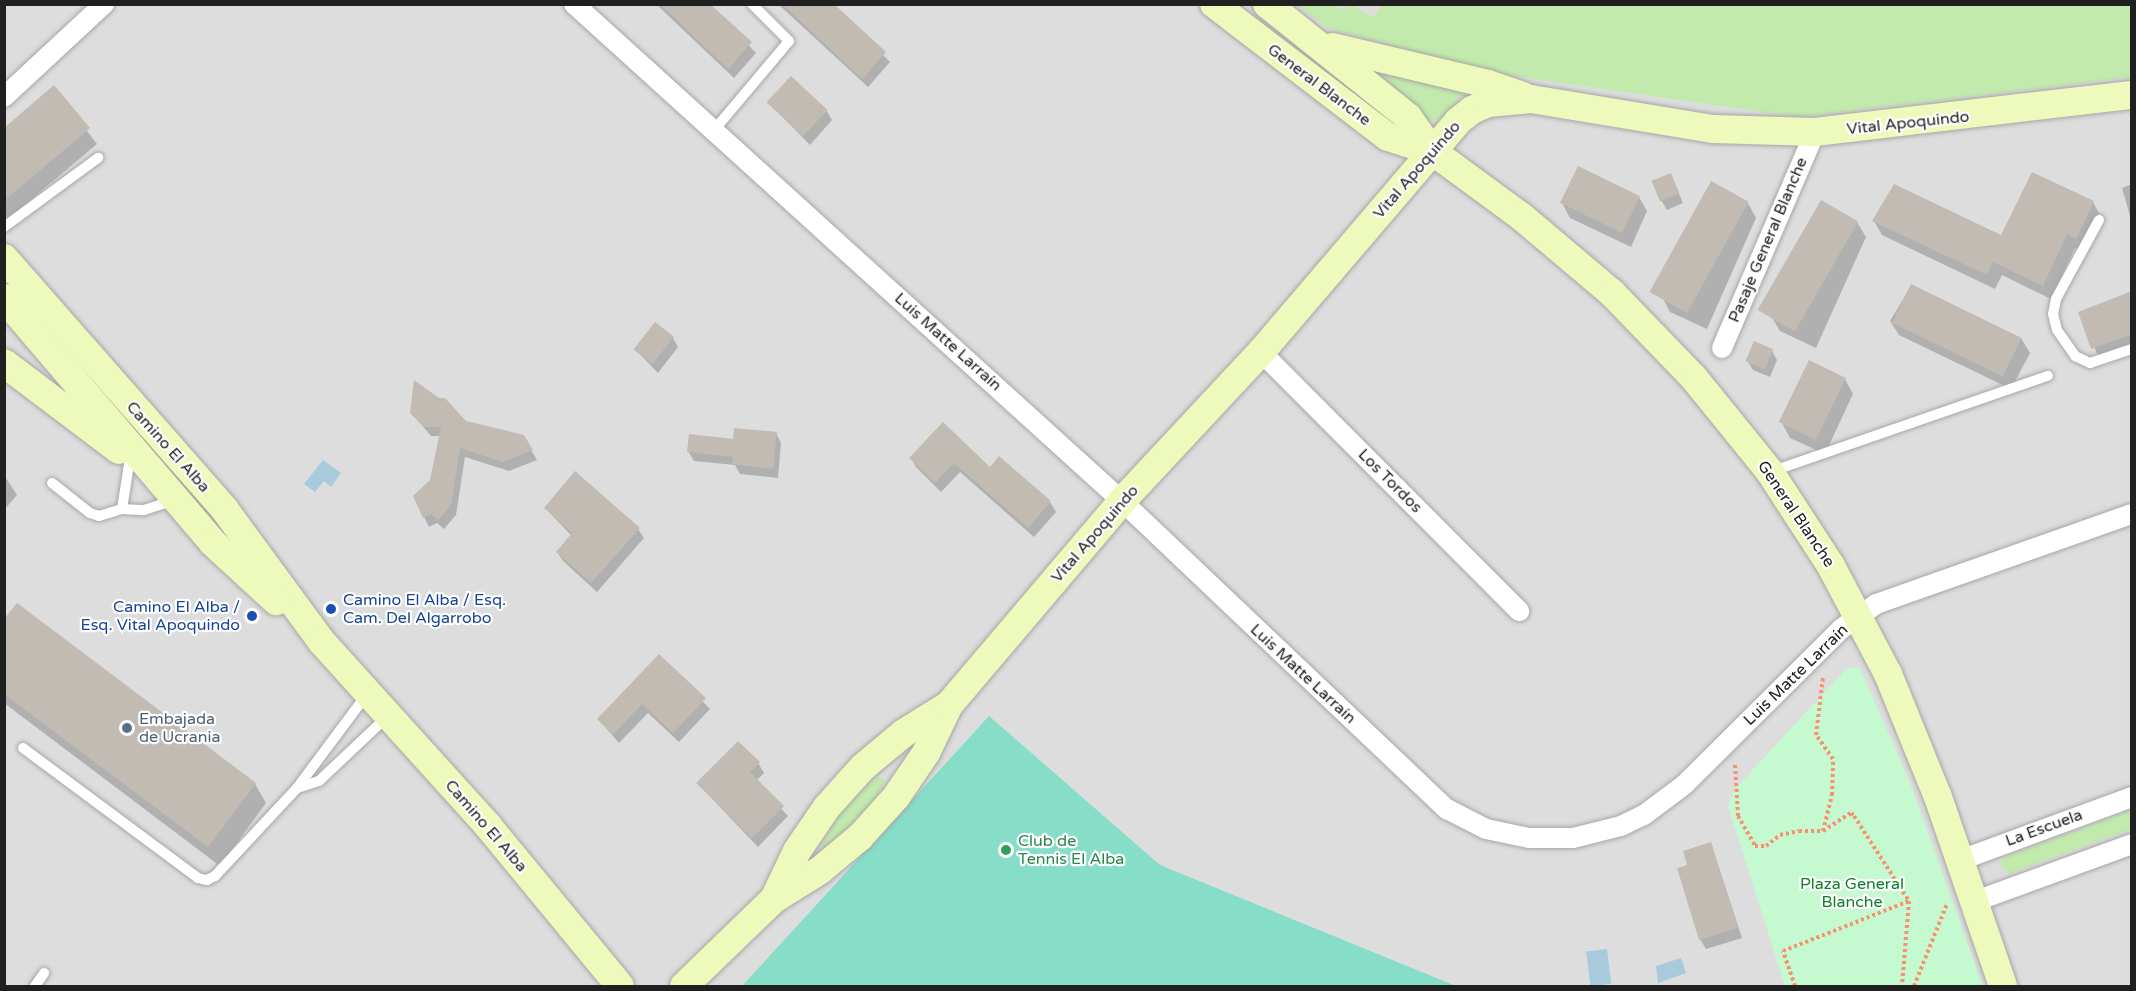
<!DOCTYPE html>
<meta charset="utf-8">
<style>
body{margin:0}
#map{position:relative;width:2136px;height:991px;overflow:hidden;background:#f0eee7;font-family:"Varela Round",sans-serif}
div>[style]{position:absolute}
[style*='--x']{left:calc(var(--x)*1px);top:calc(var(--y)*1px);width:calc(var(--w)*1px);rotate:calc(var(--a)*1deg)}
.residential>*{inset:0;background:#dedddd;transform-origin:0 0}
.grass>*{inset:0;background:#c3eaad}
.park>*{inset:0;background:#c5f9d0}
.pitch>*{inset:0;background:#86dec8}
.water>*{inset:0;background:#a8cadd;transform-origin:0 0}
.shadow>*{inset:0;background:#0003}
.building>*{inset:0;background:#c1bbb3;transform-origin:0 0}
.path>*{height:4px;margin-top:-2px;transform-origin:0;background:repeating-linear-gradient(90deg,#f9906f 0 3px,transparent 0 6px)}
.roads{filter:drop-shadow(0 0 2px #a7a7a7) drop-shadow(0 0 2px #a7a7a7)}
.lane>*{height:10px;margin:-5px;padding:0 5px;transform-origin:5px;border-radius:5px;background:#fff}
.street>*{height:20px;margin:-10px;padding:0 10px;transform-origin:10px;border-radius:10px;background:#fff}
.secondary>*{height:28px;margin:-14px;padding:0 14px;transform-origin:14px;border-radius:14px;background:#eef9bc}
.dots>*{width:16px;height:16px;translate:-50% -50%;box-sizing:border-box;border:3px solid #fff;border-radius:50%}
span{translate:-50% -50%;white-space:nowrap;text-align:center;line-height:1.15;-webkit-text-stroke:4.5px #fff;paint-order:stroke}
.street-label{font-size:16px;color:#202020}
.transit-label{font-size:16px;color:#164399}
.left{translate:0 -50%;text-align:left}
.right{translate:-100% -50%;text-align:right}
.service-label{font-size:16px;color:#4e5e75}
.leisure-label{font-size:16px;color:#27864d}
.park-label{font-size:16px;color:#0d7f26}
.frame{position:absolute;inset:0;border:6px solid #202020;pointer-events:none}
</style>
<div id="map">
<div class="residential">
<i style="left:5px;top:5px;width:2126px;height:981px"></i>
</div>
<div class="grass">
<i style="clip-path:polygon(1383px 4px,2131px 5px,2131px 77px,1798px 117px,1493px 73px,1328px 28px,1297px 5px,1334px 5px,1341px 9px,1352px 5px,1373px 18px)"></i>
<i style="clip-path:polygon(1352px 59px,1472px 90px,1460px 97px,1444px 118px,1428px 121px)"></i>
<i style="clip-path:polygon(878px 776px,885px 781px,862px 824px,826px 850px,821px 845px,844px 805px)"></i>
<i style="clip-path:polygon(2131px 810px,2131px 829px,2009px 874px,2000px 865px,2003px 858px)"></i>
</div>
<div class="park">
<i style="clip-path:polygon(1847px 668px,1860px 668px,1910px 783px,1983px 986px,1785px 986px,1728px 806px,1735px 789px)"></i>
</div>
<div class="pitch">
<i style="clip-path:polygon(989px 716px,1160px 865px,1456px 986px,742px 986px)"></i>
</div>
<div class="water">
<i style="clip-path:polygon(323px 460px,341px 473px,331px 487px,324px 481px,315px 492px,304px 484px)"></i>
<i style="left:1607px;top:949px;width:35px;height:21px;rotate:83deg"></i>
<i style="clip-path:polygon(1681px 958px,1686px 973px,1658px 983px,1656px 966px)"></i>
</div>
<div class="shadow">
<i style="clip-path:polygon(656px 4px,709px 4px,756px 53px,734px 78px)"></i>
<i style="clip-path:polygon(778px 4px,832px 4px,890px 62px,868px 87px)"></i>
<i style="clip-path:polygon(54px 88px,97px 144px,8px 219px,4px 214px,4px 130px)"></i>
<i style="clip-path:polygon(769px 103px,826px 110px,832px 120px,810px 145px)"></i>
<i style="clip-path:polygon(1671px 175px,1683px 203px,1667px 210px,1661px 200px)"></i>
<i style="clip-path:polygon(2132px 184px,2132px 223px,2122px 188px)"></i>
<i style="clip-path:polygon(1639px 197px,1647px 211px,1631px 247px,1570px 218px,1562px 203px)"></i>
<i style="clip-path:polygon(2093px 202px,2101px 217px,2084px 252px,2075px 248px,2051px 299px,2002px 275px,1995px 289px,1882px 235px,1874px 221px,2002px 237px)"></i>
<i style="clip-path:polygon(1748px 203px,1756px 218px,1707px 329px,1670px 312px,1662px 297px)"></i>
<i style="clip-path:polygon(1857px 222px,1866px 237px,1816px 348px,1780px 331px,1771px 316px)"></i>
<i style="clip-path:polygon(1911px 286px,2021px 338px,2030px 353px,2011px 389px,1899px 335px,1890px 321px)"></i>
<i style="clip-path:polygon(2132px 293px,2132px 351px,2101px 363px,2080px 313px)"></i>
<i style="clip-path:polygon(673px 338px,678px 347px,658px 373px,635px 349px)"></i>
<i style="clip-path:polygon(1772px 351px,1777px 360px,1770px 377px,1753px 370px,1747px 360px)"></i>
<i style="clip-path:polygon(1845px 379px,1853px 394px,1825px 454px,1790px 438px,1782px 423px)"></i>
<i style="clip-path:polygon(411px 412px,523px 436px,537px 460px,509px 471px,465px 457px,456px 515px,444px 529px,437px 523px,429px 527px,424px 517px,441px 436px,431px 436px)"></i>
<i style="clip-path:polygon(943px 424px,990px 469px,1000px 458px,1050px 502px,1056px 512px,1034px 537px,960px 472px,941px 492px,916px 467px,911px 458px)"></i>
<i style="clip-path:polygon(776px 433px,781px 443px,778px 478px,740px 474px,735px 465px,694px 461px,688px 451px)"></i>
<i style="clip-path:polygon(4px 475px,17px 495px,4px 510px)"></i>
<i style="clip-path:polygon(545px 508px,638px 529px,644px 538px,597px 592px,563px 561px,557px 552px,572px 536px)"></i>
<i style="clip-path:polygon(17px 605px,255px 784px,266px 803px,220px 866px,4px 703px,4px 622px)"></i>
<i style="clip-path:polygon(659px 656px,710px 709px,679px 742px,648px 713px,619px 743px,599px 720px)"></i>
<i style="clip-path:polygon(758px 763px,764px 773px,756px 781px,788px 816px,758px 847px,698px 784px)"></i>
<i style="clip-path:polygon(1711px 843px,1742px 938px,1706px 949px,1700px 939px,1689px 866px)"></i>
</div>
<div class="building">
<i style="clip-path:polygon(660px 4px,710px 4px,752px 42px,728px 69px)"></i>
<i style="clip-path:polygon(782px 4px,834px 4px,886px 52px,862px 79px)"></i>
<i style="left:791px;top:76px;width:50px;height:36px;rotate:43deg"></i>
<i style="clip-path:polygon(54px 85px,90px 128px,4px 201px,4px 128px)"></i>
<i style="left:1578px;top:166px;width:69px;height:41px;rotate:26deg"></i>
<i style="clip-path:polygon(2032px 172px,2094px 201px,2076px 239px,2067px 234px,2043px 286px,1993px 262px,1987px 275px,1872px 221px,1894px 184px,2001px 235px)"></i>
<i style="left:1671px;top:173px;width:22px;height:21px;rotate:68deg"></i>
<i style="left:1711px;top:181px;width:43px;height:127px;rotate:29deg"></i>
<i style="left:1821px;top:200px;width:43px;height:127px;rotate:30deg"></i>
<i style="left:1911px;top:284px;width:123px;height:43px;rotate:26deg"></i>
<i style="clip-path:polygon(2132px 291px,2132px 334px,2091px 349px,2078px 312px)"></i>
<i style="left:655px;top:322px;width:24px;height:35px;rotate:38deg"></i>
<i style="left:1754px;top:341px;width:21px;height:22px;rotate:23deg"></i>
<i style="left:1809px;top:360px;width:41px;height:69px;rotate:26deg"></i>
<i style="clip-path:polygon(414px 380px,439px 398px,445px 398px,466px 421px,524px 435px,533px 450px,503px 462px,460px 448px,451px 505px,438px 520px,431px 514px,423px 518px,413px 496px,430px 480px,441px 427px,424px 427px,410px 413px)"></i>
<i style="clip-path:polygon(943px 422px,990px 467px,999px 456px,1051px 501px,1028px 528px,954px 463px,935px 483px,909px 458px)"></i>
<i style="clip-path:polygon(734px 428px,777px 432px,773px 469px,732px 464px,733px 457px,687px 452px,689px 434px,733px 439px)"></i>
<i style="clip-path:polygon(575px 471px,640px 528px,591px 583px,556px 552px,572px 533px,544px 508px)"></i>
<i style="clip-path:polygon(17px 603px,256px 783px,208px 847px,4px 694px,4px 619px)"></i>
<i style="clip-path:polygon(659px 654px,706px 698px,673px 733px,642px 704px,613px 735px,597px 719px)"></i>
<i style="clip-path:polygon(738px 741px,760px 762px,750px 772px,784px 806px,752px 838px,696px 783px)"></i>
<i style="clip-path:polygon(1711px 842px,1738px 928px,1699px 940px,1677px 868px,1687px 865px,1683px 851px)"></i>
</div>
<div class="path">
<i style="--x:1735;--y:765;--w:51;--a:86.6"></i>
<i style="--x:1738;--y:816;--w:34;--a:60"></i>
<i style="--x:1755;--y:846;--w:11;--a:0"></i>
<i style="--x:1766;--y:846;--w:18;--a:-38"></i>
<i style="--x:1780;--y:835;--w:19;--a:-12"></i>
<i style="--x:1799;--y:831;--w:24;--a:0"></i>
<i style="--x:1823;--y:831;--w:33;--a:-33"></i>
<i style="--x:1851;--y:813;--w:4;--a:45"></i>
<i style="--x:1854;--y:816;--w:101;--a:57.1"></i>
<i style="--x:1909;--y:901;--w:85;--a:94.7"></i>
<i style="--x:1823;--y:831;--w:37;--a:-76"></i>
<i style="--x:1832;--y:795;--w:36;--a:-88"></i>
<i style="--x:1833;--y:759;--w:29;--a:-125"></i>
<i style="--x:1816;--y:735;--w:58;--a:-83.1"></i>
<i style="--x:1795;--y:986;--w:37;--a:-109"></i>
<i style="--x:1783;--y:951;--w:136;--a:-21.6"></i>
<i style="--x:1914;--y:986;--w:88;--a:-68.1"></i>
</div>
<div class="roads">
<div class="lane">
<i style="--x:715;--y:129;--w:115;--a:-49.9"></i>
<i style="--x:789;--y:41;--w:52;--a:-135"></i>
<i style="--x:2099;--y:220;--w:90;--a:118.6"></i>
<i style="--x:2056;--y:299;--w:15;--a:101"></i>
<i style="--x:2053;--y:314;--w:16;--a:76"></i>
<i style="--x:2057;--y:330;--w:32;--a:55"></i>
<i style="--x:2075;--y:356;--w:17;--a:25"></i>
<i style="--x:2090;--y:363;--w:44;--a:-18.4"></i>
<i style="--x:4;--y:227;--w:117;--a:-36.3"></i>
<i style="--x:1773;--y:471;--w:291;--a:-19.1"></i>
<i style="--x:52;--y:483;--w:48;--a:38.3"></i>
<i style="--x:90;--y:513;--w:9;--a:18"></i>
<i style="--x:99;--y:516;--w:24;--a:-17"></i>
<i style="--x:122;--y:509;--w:22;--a:3"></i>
<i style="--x:144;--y:510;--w:33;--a:-18"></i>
<i style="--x:122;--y:509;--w:52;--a:-81.1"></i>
<i style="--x:23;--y:748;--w:218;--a:36.6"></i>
<i style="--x:198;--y:878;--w:9;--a:13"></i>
<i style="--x:207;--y:880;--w:9;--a:-27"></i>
<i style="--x:215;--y:876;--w:120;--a:-47"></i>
<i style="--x:297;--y:788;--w:117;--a:-53.3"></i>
<i style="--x:297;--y:788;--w:23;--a:-18"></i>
<i style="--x:319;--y:781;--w:93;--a:-43.3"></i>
<i style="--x:35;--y:986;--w:16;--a:-55"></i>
</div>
<div class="street">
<i style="--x:574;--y:4;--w:740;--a:42.21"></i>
<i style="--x:1122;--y:501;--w:448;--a:43.5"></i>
<i style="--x:1447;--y:809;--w:44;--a:27.1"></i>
<i style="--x:1486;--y:829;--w:44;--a:11.8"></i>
<i style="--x:1529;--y:838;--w:44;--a:0"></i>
<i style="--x:1573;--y:838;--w:49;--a:-14"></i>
<i style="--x:1621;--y:826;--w:25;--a:-26"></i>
<i style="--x:1644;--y:815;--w:50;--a:-36.9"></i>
<i style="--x:1684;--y:785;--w:221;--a:-44.8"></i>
<i style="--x:1841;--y:629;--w:43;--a:-35.5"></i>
<i style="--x:1876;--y:604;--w:271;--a:-19.4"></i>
<i style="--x:4;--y:97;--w:137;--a:-42.9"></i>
<i style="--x:1722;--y:348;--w:235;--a:-66.7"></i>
<i style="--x:1261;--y:352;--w:366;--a:45.1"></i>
<i style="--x:1958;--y:861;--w:185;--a:-20.2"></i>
<i style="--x:1973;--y:902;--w:169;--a:-20"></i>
</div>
<div class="secondary">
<i style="--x:1214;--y:4;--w:219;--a:37.4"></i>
<i style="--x:1388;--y:137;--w:46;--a:17.7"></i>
<i style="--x:1267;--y:4;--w:181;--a:38.7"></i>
<i style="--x:1408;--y:117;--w:42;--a:54.8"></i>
<i style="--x:1432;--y:151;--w:112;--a:36.3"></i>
<i style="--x:1522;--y:217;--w:118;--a:40.2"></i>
<i style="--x:1612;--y:293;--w:118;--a:46"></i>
<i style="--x:1694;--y:378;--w:121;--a:51"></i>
<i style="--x:1770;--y:472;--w:112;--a:57"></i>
<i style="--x:1831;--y:566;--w:122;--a:62.2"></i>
<i style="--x:1888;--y:674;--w:133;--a:67.9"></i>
<i style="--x:1938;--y:797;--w:200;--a:71"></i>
<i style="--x:1333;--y:47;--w:159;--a:13.4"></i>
<i style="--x:1488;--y:84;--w:37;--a:19"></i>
<i style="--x:4;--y:258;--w:335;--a:48.7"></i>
<i style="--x:225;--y:510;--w:164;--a:53.7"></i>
<i style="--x:322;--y:642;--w:248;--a:47.9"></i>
<i style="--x:488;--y:826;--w:207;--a:50.5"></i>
<i style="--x:4;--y:298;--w:322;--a:49.5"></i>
<i style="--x:213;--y:543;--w:86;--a:42.6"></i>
<i style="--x:4;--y:363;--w:144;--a:37.1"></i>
<i style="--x:774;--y:899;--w:53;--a:-64.4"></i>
<i style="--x:797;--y:851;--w:53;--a:-55.7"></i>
<i style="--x:827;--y:807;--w:54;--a:-48"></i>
<i style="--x:863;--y:767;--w:53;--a:-39.7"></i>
<i style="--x:904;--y:733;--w:53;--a:-31.9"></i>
<i style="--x:684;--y:986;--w:125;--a:-44"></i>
<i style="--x:774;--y:899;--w:53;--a:-31.9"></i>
<i style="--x:819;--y:871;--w:53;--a:-39.7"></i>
<i style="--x:860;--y:837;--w:54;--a:-48"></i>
<i style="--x:896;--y:797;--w:53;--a:-55.7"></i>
<i style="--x:926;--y:753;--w:53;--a:-64.4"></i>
<i style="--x:949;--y:705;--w:267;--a:-49.7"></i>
<i style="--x:1122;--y:501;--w:204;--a:-47"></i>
<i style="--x:1261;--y:352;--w:304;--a:-49.5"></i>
<i style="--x:1458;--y:121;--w:18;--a:-38"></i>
<i style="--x:1472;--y:110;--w:17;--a:-24"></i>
<i style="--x:1488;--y:103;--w:43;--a:-5.3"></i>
<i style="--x:1531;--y:99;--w:184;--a:9.4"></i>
<i style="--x:1713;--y:129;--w:102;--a:1.7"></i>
<i style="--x:1815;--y:132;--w:319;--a:-6.7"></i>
</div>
</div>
<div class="dots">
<i style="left:331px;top:609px;background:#1a4fb4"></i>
<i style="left:252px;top:616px;background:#1a4fb4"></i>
<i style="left:127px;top:728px;background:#5c6f8a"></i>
<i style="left:1006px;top:850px;background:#2e9e5b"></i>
</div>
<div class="street-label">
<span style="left:1319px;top:85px;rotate:37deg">General Blanche</span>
<span style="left:1908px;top:123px;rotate:-6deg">Vital Apoquindo</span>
<span style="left:1417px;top:170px;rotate:-49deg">Vital Apoquindo</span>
<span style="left:1768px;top:240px;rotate:-67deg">Pasaje General Blanche</span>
<span style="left:948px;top:342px;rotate:42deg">Luis Matte Larraín</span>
<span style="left:168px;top:447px;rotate:48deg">Camino El Alba</span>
<span style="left:1390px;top:481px;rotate:45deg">Los Tordos</span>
<span style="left:1796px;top:514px;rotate:56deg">General Blanche</span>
<span style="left:1095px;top:534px;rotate:-49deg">Vital Apoquindo</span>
<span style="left:1303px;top:674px;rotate:43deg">Luis Matte Larraín</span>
<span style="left:1796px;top:675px;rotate:-44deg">Luis Matte Larraín</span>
<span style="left:486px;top:826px;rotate:49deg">Camino El Alba</span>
<span style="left:2044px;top:828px;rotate:-20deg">La Escuela</span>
</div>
<div class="transit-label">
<span class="left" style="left:343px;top:609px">Camino El Alba / Esq.<br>Cam. Del Algarrobo</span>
<span class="right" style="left:240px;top:616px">Camino El Alba /<br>Esq. Vital Apoquindo</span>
</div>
<div class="service-label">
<span class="left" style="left:139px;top:728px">Embajada<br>de Ucrania</span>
</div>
<div class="leisure-label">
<span class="left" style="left:1018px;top:850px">Club de<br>Tennis El Alba</span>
</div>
<div class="park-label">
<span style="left:1852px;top:893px">Plaza General<br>Blanche</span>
</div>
<div class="frame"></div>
</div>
